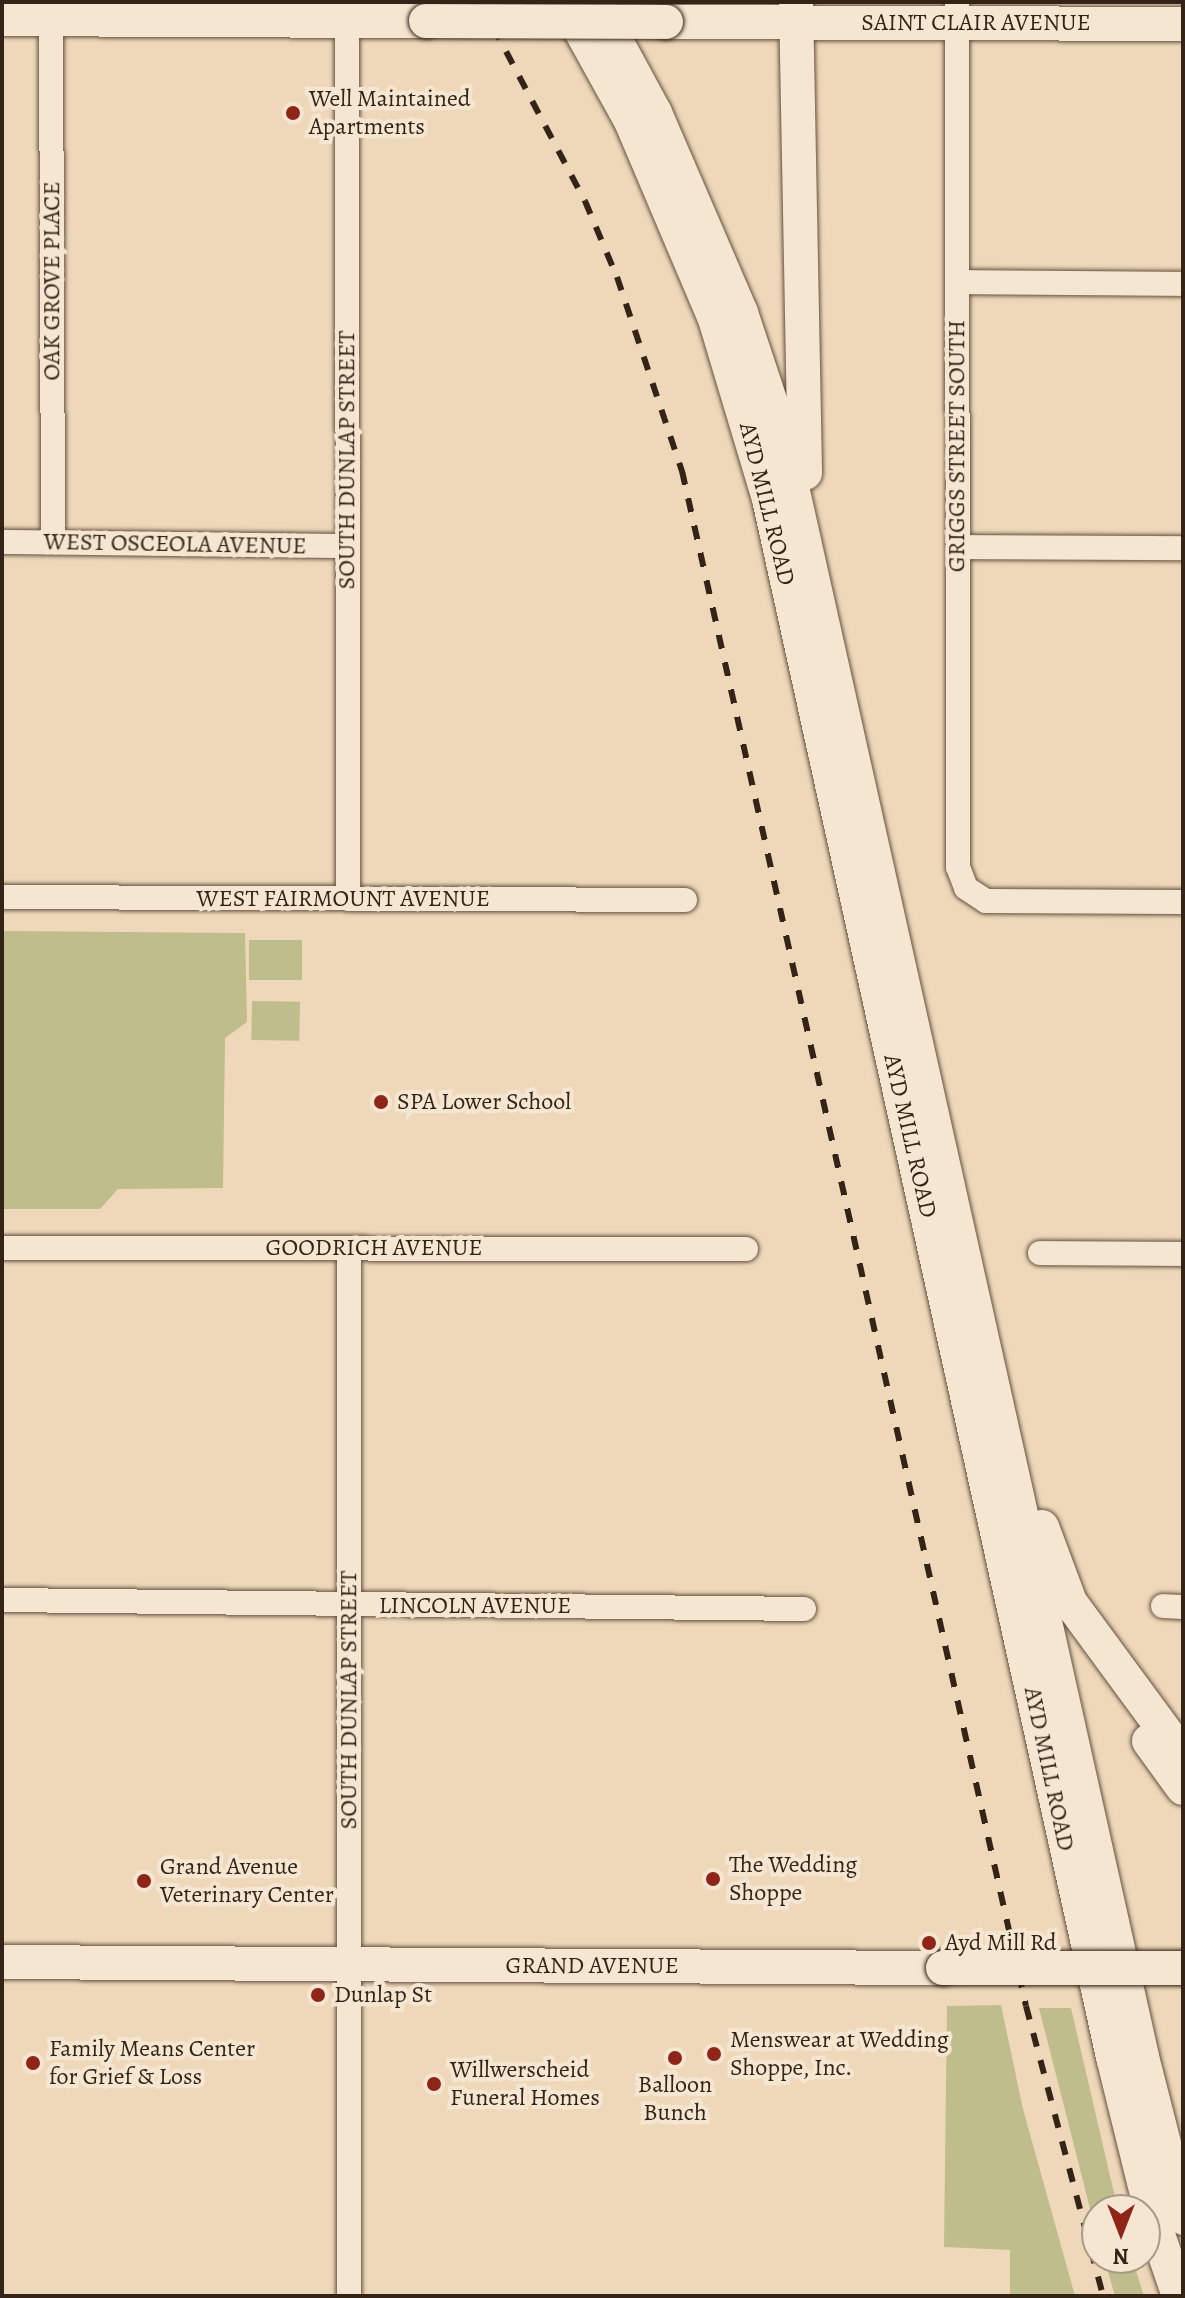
<!DOCTYPE html>
<style>
body{margin:0}
#map{position:relative;width:1185px;height:2298px;overflow:hidden;background:#efd8b9;font-family:Alegreya,serif}
div>[style]{position:absolute}
[style*='--x']{left:calc(var(--x)*1px);top:calc(var(--y)*1px);width:calc(var(--w)*1px);rotate:calc(var(--a)*1deg)}
.green>*{inset:0;background:#bfbd8b;transform-origin:0 0}
.roads{filter:drop-shadow(0 0 2px #635140) drop-shadow(0 0 2px #635140)}
.street>*{height:24px;margin:-12px;padding:0 12px;transform-origin:12px;border-radius:12px;background:#f5e6d2}
.secondary>*{height:34px;margin:-17px;padding:0 17px;transform-origin:17px;border-radius:17px;background:#f5e6d2}
.rail>*{height:6px;margin-top:-3px;transform-origin:0;background:repeating-linear-gradient(90deg,#342417 0 14px,transparent 0 28px)}
.bridges{filter:drop-shadow(0 0 2px #342417) drop-shadow(0 0 2px #342417)}
.secondary-bridge>*{height:34px;margin:-17px;padding:0 17px;transform-origin:17px;border-radius:17px;background:#f5e6d2}
.dots>*{width:22px;height:22px;translate:-50% -50%;box-sizing:border-box;border:4px solid #f5e6d2;border-radius:50%}
span{translate:-50% -50%;white-space:nowrap;text-align:center;line-height:1.15;-webkit-text-stroke:8px #f5e6d2;paint-order:stroke}
.street-label{font-size:24px;color:#342417}
.poi-label{font-size:24px;color:#342417}
.left{translate:0 -50%;text-align:left}
.frame{position:absolute;inset:0;border:4px solid #342417;pointer-events:none}
.north{position:absolute;left:1081px;top:2194px;width:80px;height:80px;box-sizing:border-box;background:#f5e6d2;border:2px solid #a89887;border-radius:50%;rotate:180deg;font-size:22px;font-weight:700;line-height:32px;text-align:center;color:#342417}
.north::after{content:'';display:block;margin:auto;width:28px;height:36px;background:#8f2418;clip-path:polygon(50% 0,100% 100%,50% 72%,0 100%)}
</style>
<div id="map">
<div class="green">
<i style="clip-path:polygon(2px 931px,245px 933px,247px 1022px,225px 1038px,223px 1188px,118px 1189px,100px 1209px,2px 1209px)"></i>
<i style="left:249px;top:940px;width:53px;height:40px"></i>
<i style="left:252px;top:1001px;width:48px;height:39px;rotate:1deg"></i>
<i style="clip-path:polygon(1001px 2005px,1023px 2109px,1075px 2296px,1010px 2296px,1010px 2250px,944px 2247px,947px 2006px)"></i>
<i style="clip-path:polygon(1039px 2008px,1071px 2008px,1118px 2210px,1097px 2210px,1097px 2236px)"></i>
<i style="clip-path:polygon(1104px 2258px,1132px 2258px,1144px 2296px,1115px 2296px)"></i>
</div>
<div class="roads">
<div class="street">
<i style="--x:957;--y:2;--w:865;--a:89.93"></i>
<i style="--x:958;--y:867;--w:22;--a:69"></i>
<i style="--x:966;--y:888;--w:24;--a:33"></i>
<i style="--x:986;--y:901;--w:197;--a:0.3"></i>
<i style="--x:51;--y:19;--w:523;--a:89.78"></i>
<i style="--x:347;--y:21;--w:878;--a:89.93"></i>
<i style="--x:957;--y:282;--w:226;--a:0.5"></i>
<i style="--x:2;--y:542;--w:345;--a:0.7"></i>
<i style="--x:958;--y:547;--w:225;--a:0.3"></i>
<i style="--x:2;--y:897;--w:683;--a:0.25"></i>
<i style="--x:2;--y:1248;--w:744;--a:0.08"></i>
<i style="--x:349;--y:1248;--w:1048;--a:90"></i>
<i style="--x:1040;--y:1253;--w:143;--a:0.4"></i>
<i style="--x:2;--y:1600;--w:802;--a:0.64"></i>
<i style="--x:1163;--y:1606;--w:20;--a:3"></i>
</div>
<div class="secondary">
<i style="--x:565;--y:2;--w:136;--a:61"></i>
<i style="--x:631;--y:121;--w:215;--a:67"></i>
<i style="--x:715;--y:319;--w:188;--a:73.3"></i>
<i style="--x:769;--y:499;--w:1596;--a:77.55"></i>
<i style="--x:1113;--y:2057;--w:171;--a:76.1"></i>
<i style="--x:1154;--y:2223;--w:77;--a:71.1"></i>
<i style="--x:595;--y:2;--w:126;--a:61.6"></i>
<i style="--x:655;--y:113;--w:218;--a:66.7"></i>
<i style="--x:741;--y:313;--w:117;--a:71.6"></i>
<i style="--x:778;--y:424;--w:1673;--a:77.43"></i>
<i style="--x:1142;--y:2057;--w:166;--a:75.7"></i>
<i style="--x:796;--y:2;--w:471;--a:88.9"></i>
<i style="--x:2;--y:19;--w:424;--a:0.3"></i>
<i style="--x:666;--y:22;--w:517;--a:0.22"></i>
<i style="--x:1042;--y:1527;--w:80;--a:69.5"></i>
<i style="--x:1070;--y:1602;--w:191;--a:53.7"></i>
<i style="--x:1149;--y:1741;--w:58;--a:54.1"></i>
<i style="--x:2;--y:1962;--w:941;--a:0.37"></i>
</div>
</div>
<div class="rail">
<i style="--x:480;--y:2;--w:225;--a:62.2"></i>
<i style="--x:585;--y:201;--w:82;--a:67.2"></i>
<i style="--x:617;--y:277;--w:205;--a:71.5"></i>
<i style="--x:682;--y:471;--w:1573;--a:77.37"></i>
<i style="--x:1026;--y:2006;--w:300;--a:75.1"></i>
</div>
<div class="bridges">
<div class="secondary-bridge">
<i style="--x:426;--y:21;--w:240;--a:0.2"></i>
<i style="--x:943;--y:1968;--w:240;--a:0"></i>
</div>
</div>
<div class="dots">
<i style="left:293px;top:113px;background:#8f2418"></i>
<i style="left:381px;top:1102px;background:#8f2418"></i>
<i style="left:713px;top:1879px;background:#8f2418"></i>
<i style="left:144px;top:1881px;background:#8f2418"></i>
<i style="left:929px;top:1943px;background:#8f2418"></i>
<i style="left:318px;top:1995px;background:#8f2418"></i>
<i style="left:714px;top:2054px;background:#8f2418"></i>
<i style="left:675px;top:2058px;background:#8f2418"></i>
<i style="left:33px;top:2063px;background:#8f2418"></i>
<i style="left:434px;top:2084px;background:#8f2418"></i>
</div>
<div class="street-label">
<span style="left:976px;top:23px">SAINT CLAIR AVENUE</span>
<span style="left:52px;top:281px;rotate:-90deg">OAK GROVE PLACE</span>
<span style="left:957px;top:446px;rotate:-90deg">GRIGGS STREET SOUTH</span>
<span style="left:347px;top:460px;rotate:-90deg">SOUTH DUNLAP STREET</span>
<span style="left:767px;top:504px;rotate:76deg">AYD MILL ROAD</span>
<span style="left:175px;top:544px;rotate:1deg">WEST OSCEOLA AVENUE</span>
<span style="left:343px;top:899px">WEST FAIRMOUNT AVENUE</span>
<span style="left:910px;top:1136px;rotate:77deg">AYD MILL ROAD</span>
<span style="left:374px;top:1248px">GOODRICH AVENUE</span>
<span style="left:475px;top:1606px">LINCOLN AVENUE</span>
<span style="left:349px;top:1700px;rotate:-90deg">SOUTH DUNLAP STREET</span>
<span style="left:1049px;top:1769px;rotate:78deg">AYD MILL ROAD</span>
<span style="left:592px;top:1966px">GRAND AVENUE</span>
</div>
<div class="poi-label">
<span class="left" style="left:309px;top:113px">Well Maintained<br>Apartments</span>
<span class="left" style="left:397px;top:1102px">SPA Lower School</span>
<span class="left" style="left:729px;top:1879px">The Wedding<br>Shoppe</span>
<span class="left" style="left:160px;top:1881px">Grand Avenue<br>Veterinary Center</span>
<span class="left" style="left:945px;top:1943px">Ayd Mill Rd</span>
<span class="left" style="left:334px;top:1995px">Dunlap St</span>
<span class="left" style="left:730px;top:2054px">Menswear at Wedding<br>Shoppe, Inc.</span>
<span class="left" style="left:49px;top:2063px">Family Means Center<br>for Grief &amp; Loss</span>
<span class="left" style="left:450px;top:2084px">Willwerscheid<br>Funeral Homes</span>
<span style="left:675px;top:2099px">Balloon<br>Bunch</span>
</div>
<div class="frame"></div>
<div class="north">N</div>
</div>
